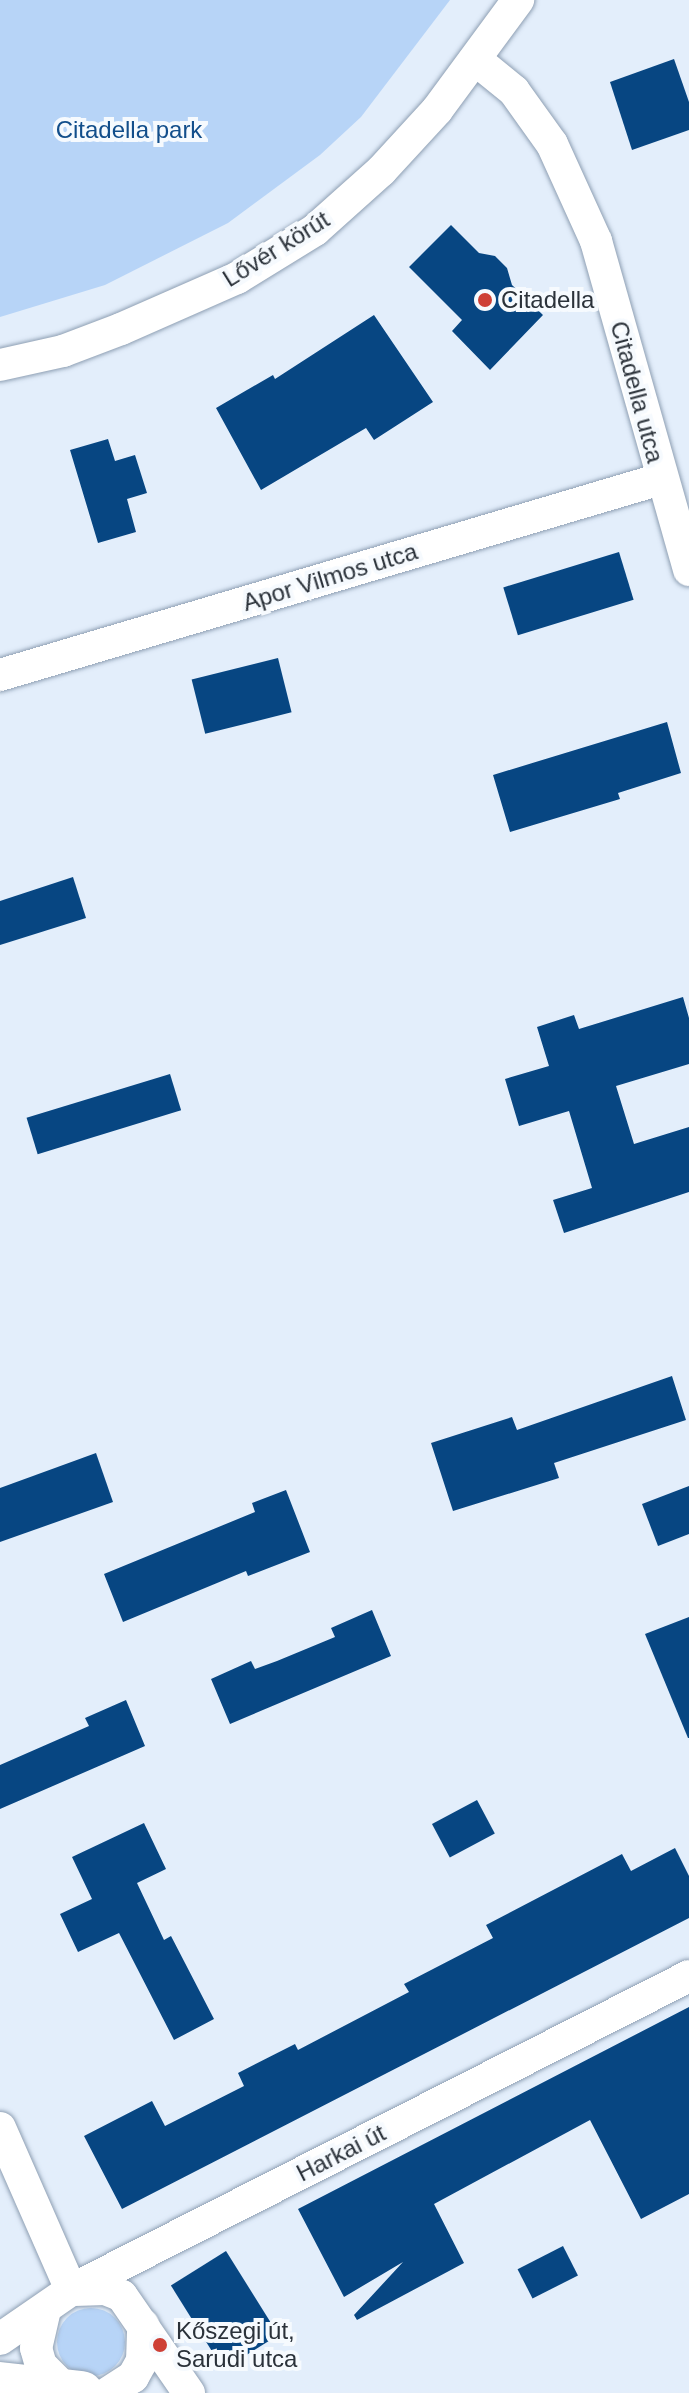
<!DOCTYPE html>
<meta charset="utf-8">
<style>
body{margin:0}
#map{position:relative;width:689px;height:2393px;overflow:hidden;background:#e3eefb;font-family:Helvetica,sans-serif}
div>[style]{position:absolute}
[style*='--x']{left:calc(var(--x)*1px);top:calc(var(--y)*1px);width:calc(var(--w)*1px);rotate:calc(var(--a)*1deg)}
.green>*{inset:0;background:#b7d4f7}
.round{border-radius:50%}
.building>*{inset:0;background:#074682;transform-origin:0 0}
.roads{filter:drop-shadow(0 0 2px #8e9fb3) drop-shadow(0 0 2px #8e9fb3)}
.minor>*{height:32px;margin:-16px;padding:0 16px;transform-origin:16px;border-radius:16px;background:#fff}
.secondary>*{height:44px;margin:-22px;padding:0 22px;transform-origin:22px;border-radius:22px;background:#fff}
.dots>*{width:22px;height:22px;translate:-50% -50%;box-sizing:border-box;border:4px solid #f6fafe;border-radius:50%}
span{translate:-50% -50%;white-space:nowrap;text-align:center;line-height:1.15;-webkit-text-stroke:8px #f6fafe;paint-order:stroke}
.park-label{font-size:24px;color:#124e8b}
.street-label{font-size:24px;color:#2b323a}
.poi-label{font-size:24px;color:#2b323a}
.left{translate:0 -50%;text-align:left}
</style>
<div id="map">
<div class="green">
<i style="clip-path:polygon(0 0,450px 0,361px 117px,320px 155px,228px 223px,105px 285px,0 317px)"></i>
<i class="round" style="left:57px;top:2308px;width:68px;height:68px"></i>
</div>
<div class="building">
<i style="clip-path:polygon(674px 59px,689px 102px,689px 130px,632px 150px,610px 82px)"></i>
<i style="clip-path:polygon(451px 225px,479px 253px,495px 256px,507px 268px,512px 285px,543px 315px,490px 370px,452px 331px,462px 320px,409px 267px)"></i>
<i style="clip-path:polygon(374px 315px,433px 402px,374px 440px,366px 428px,261px 490px,216px 408px,273px 375px,275px 379px)"></i>
<i style="clip-path:polygon(108px 439px,115px 461px,135px 455px,147px 493px,127px 499px,136px 532px,98px 543px,70px 450px)"></i>
<i style="left:619px;top:552px;width:50px;height:121px;rotate:73deg"></i>
<i style="left:278px;top:658px;width:56px;height:89px;rotate:76deg"></i>
<i style="clip-path:polygon(667px 722px,681px 773px,618px 793px,620px 799px,510px 832px,493px 775px)"></i>
<i style="clip-path:polygon(73px 877px,86px 918px,0 945px,0 901px)"></i>
<i style="clip-path:polygon(683px 997px,689px 1018px,689px 1064px,616px 1086px,634px 1144px,689px 1127px,689px 1192px,564px 1233px,553px 1200px,592px 1188px,569px 1111px,519px 1126px,505px 1079px,549px 1066px,537px 1027px,574px 1015px,579px 1029px)"></i>
<i style="left:170px;top:1074px;width:38px;height:150px;rotate:73deg"></i>
<i style="clip-path:polygon(672px 1376px,686px 1420px,554px 1463px,559px 1478px,453px 1511px,431px 1443px,512px 1417px,517px 1430px)"></i>
<i style="clip-path:polygon(96px 1453px,113px 1502px,0 1542px,0 1488px)"></i>
<i style="clip-path:polygon(689px 1486px,689px 1534px,658px 1546px,642px 1504px)"></i>
<i style="clip-path:polygon(286px 1490px,310px 1552px,248px 1576px,246px 1571px,123px 1622px,104px 1574px,255px 1512px,252px 1503px)"></i>
<i style="clip-path:polygon(372px 1610px,391px 1656px,230px 1724px,211px 1679px,251px 1661px,255px 1669px,277px 1661px,335px 1637px,331px 1628px)"></i>
<i style="clip-path:polygon(689px 1617px,689px 1738px,688px 1738px,645px 1634px)"></i>
<i style="clip-path:polygon(126px 1700px,145px 1746px,0 1809px,0 1765px,89px 1726px,85px 1718px)"></i>
<i style="left:477px;top:1800px;width:38px;height:51px;rotate:62deg"></i>
<i style="clip-path:polygon(144px 1823px,166px 1869px,137px 1883px,164px 1940px,171px 1936px,214px 2019px,174px 2040px,119px 1933px,78px 1952px,60px 1914px,92px 1899px,72px 1857px)"></i>
<i style="clip-path:polygon(675px 1848px,689px 1876px,689px 1918px,122px 2209px,84px 2136px,152px 2101px,165px 2126px,244px 2086px,238px 2073px,295px 2044px,298px 2050px,409px 1992px,404px 1984px,493px 1938px,486px 1925px,622px 1854px,631px 1871px)"></i>
<i style="clip-path:polygon(689px 2007px,689px 2194px,641px 2219px,590px 2120px,434px 2204px,464px 2263px,357px 2320px,354px 2315px,403px 2262px,344px 2297px,298px 2209px)"></i>
<i style="left:563px;top:2246px;width:33px;height:51px;rotate:63deg"></i>
<i style="left:226px;top:2251px;width:99px;height:65px;rotate:58deg"></i>
</div>
<div class="roads">
<div class="minor">
<i style="--x:476;--y:60;--w:49;--a:39.2"></i>
<i style="--x:514;--y:91;--w:65;--a:54.4"></i>
<i style="--x:552;--y:144;--w:107;--a:65.6"></i>
<i style="--x:596;--y:241;--w:342;--a:74.2"></i>
<i style="--x:0;--y:365;--w:65;--a:-12.5"></i>
<i style="--x:63;--y:351;--w:62;--a:-20.8"></i>
<i style="--x:121;--y:329;--w:127;--a:-23.7"></i>
<i style="--x:237;--y:278;--w:92;--a:-31.6"></i>
<i style="--x:315;--y:230;--w:89;--a:-41.8"></i>
<i style="--x:381;--y:171;--w:83;--a:-47.4"></i>
<i style="--x:437;--y:110;--w:137;--a:-53.6"></i>
<i style="--x:0;--y:675;--w:689;--a:-16.52"></i>
<i style="--x:0;--y:2128;--w:177;--a:66.3"></i>
<i style="--x:74;--y:2290;--w:31;--a:-2"></i>
<i style="--x:105;--y:2289;--w:18;--a:22"></i>
<i style="--x:122;--y:2296;--w:118;--a:55.4"></i>
<i style="--x:44;--y:2314;--w:35;--a:103"></i>
<i style="--x:36;--y:2348;--w:18;--a:74"></i>
<i style="--x:41;--y:2365;--w:35;--a:45"></i>
<i style="--x:0;--y:2339;--w:86;--a:-34.6"></i>
<i style="--x:71;--y:2290;--w:693;--a:-26.93"></i>
<i style="--x:108;--y:2393;--w:30;--a:-33"></i>
<i style="--x:133;--y:2377;--w:18;--a:-61"></i>
<i style="--x:142;--y:2361;--w:36;--a:-88"></i>
</div>
<div class="secondary">
<i style="--x:0;--y:2384;--w:82;--a:6.3"></i>
</div>
</div>
<div class="dots">
<i style="left:485px;top:300px;background:#ce4036"></i>
<i style="left:160px;top:2345px;background:#ce4036"></i>
</div>
<div class="park-label">
<span style="left:129px;top:130px">Citadella park</span>
</div>
<div class="street-label">
<span style="left:276px;top:249px;rotate:-32deg">Lővér körút</span>
<span style="left:637px;top:392px;rotate:75deg">Citadella utca</span>
<span style="left:330px;top:577px;rotate:-17deg">Apor Vilmos utca</span>
<span style="left:341px;top:2153px;rotate:-27deg">Harkai út</span>
</div>
<div class="poi-label">
<span class="left" style="left:501px;top:300px">Citadella</span>
<span class="left" style="left:176px;top:2345px">Kőszegi út,<br>Sarudi utca</span>
</div>
</div>
